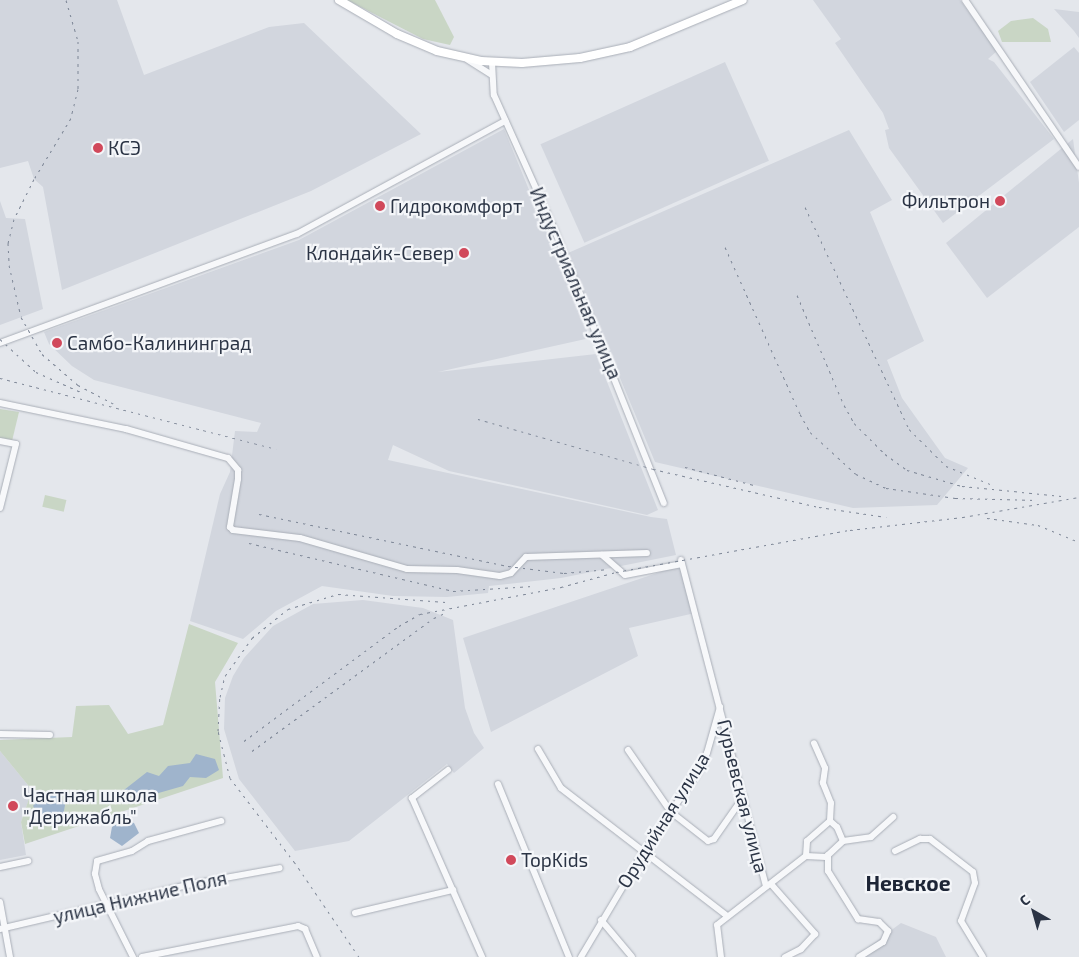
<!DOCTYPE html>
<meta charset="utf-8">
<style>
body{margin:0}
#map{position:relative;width:1079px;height:957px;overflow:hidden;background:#e4e7ec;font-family:"Exo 2",sans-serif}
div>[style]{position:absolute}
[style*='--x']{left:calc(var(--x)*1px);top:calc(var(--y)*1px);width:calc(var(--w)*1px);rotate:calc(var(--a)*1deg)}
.built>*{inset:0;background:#d2d6de;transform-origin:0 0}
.green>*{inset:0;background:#c9d6c5;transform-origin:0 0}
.water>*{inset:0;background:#9fb4cc}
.roads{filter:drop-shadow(0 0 1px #a9aeb7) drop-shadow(0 0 1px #a9aeb7)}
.minor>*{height:6px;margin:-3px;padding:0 3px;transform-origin:3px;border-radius:3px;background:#f7f8fa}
.major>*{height:8px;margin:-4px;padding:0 4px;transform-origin:4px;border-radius:4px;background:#fff}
.rail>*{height:1px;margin-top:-0.5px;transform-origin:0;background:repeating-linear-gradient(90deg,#7d8696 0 2.5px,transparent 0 7.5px)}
.dots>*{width:14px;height:14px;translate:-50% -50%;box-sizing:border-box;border:2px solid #f4f6f9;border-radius:50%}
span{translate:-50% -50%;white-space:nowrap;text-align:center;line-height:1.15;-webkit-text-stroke:4.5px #f4f6f9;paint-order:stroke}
.poi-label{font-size:19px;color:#2b3445}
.left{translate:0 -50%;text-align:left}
.right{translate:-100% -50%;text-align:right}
.street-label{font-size:19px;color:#2b3445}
.quarter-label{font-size:21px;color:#1d2536;font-weight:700}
.north{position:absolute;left:1009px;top:887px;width:50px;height:50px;-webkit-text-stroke:4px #f4f6f9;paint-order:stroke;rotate:322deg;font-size:14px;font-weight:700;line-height:20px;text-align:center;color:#2b3445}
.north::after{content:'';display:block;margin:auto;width:18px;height:22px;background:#2b3445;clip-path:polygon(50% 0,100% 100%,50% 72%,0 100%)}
</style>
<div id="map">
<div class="built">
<i style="clip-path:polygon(0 0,117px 0,144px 75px,269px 27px,304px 23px,421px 134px,311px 191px,62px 290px,43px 187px,34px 179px,28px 161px,0 168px)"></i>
<i style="clip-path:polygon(813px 0,960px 0,997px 51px,988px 59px,994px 62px,1054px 139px,943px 223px,889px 148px,885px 130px,889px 129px,883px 113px,835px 43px,841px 39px)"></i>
<i style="clip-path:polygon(1054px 9px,1079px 12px,1079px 38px,1074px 31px)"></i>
<i style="clip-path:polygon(1074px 47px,1079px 53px,1079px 120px,1064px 132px,1030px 82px)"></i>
<i style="left:725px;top:62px;width:108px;height:202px;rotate:66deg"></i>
<i style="clip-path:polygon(504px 129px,590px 338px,438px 372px,596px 354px,658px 510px,647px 515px,449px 471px,393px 445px,388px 460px,651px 517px,667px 519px,676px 555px,561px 578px,489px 586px,488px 593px,447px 597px,393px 596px,322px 586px,276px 611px,243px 639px,190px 621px,220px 494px,230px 472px,235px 431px,257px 432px,261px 423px,94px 380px,72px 366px,49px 344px,44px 332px,299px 240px)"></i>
<i style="clip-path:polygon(849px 130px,892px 200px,870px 212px,924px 341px,887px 360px,902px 398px,945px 458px,968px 468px,937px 505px,853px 508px,655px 462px,568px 253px)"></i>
<i style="clip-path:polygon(1073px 139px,1079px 183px,1079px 227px,987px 298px,946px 243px)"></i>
<i style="clip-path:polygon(0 201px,6px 218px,25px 219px,43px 309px,0 325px)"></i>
<i style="clip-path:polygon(681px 565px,695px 613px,629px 628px,638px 656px,491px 732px,463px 638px)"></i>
<i style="clip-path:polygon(363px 600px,423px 608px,453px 620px,465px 708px,474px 733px,484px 748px,454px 773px,447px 764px,349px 841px,295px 851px,239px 779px,224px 729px,225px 698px,233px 676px,244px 658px,273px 626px,313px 604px)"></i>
<i style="clip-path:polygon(0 751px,32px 790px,21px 822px,26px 855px,0 860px)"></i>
<i style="clip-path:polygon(901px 923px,936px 937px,946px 957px,865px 957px,862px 952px)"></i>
</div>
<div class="green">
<i style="clip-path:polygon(347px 0,435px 0,454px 37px,450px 45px,423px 39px)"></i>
<i style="clip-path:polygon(1033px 18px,1048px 29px,1051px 42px,1002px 42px,998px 31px,1011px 21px)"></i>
<i style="clip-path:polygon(0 409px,19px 412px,12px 441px,0 439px)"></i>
<i style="left:45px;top:495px;width:22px;height:12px;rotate:13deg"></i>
<i style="clip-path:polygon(189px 624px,238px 643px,215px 682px,223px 778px,25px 844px,21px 822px,32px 790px,0 751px,0 740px,72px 737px,76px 706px,109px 705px,128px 734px,163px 725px)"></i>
</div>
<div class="water">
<i style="clip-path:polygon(196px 754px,215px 759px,219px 770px,206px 778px,190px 777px,183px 786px,141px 798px,124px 790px,147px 772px,159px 776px,168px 766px,190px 763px)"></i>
<i style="clip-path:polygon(50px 792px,59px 795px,65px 805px,63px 816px,54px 820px,39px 815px,33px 806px,40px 796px)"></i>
<i style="clip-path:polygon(124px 820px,134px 823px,139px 833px,122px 846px,110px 838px,112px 827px)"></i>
</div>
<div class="roads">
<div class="minor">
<i style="--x:965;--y:0;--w:202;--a:55.7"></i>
<i style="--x:468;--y:60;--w:28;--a:32"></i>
<i style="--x:492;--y:62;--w:33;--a:87"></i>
<i style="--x:494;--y:95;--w:149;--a:65.8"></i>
<i style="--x:555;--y:231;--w:293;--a:68.2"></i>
<i style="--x:0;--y:343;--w:316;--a:-20.2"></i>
<i style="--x:297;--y:234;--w:237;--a:-28.5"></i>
<i style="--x:0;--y:403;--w:129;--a:11.7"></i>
<i style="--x:126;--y:429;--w:106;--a:15.9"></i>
<i style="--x:228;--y:458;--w:16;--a:50"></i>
<i style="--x:238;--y:470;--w:9;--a:90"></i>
<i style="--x:238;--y:479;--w:49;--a:99.5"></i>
<i style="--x:230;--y:527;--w:4;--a:45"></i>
<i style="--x:233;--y:530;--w:67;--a:6.8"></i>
<i style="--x:300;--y:538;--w:111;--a:16.2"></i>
<i style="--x:407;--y:569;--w:50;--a:1.1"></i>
<i style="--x:457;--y:570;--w:43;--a:7.9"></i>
<i style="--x:500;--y:576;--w:11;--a:-15"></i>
<i style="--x:511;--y:573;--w:22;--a:-47"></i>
<i style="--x:526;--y:557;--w:121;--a:-1.9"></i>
<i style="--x:0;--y:441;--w:16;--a:11"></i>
<i style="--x:16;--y:444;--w:66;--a:104"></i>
<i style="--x:602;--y:555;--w:30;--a:41"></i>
<i style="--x:625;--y:575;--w:58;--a:-10.9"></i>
<i style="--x:681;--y:560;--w:337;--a:75.4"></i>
<i style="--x:0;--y:734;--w:50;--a:1.1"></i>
<i style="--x:538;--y:749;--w:45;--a:59.5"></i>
<i style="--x:561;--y:788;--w:210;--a:37.6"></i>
<i style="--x:628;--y:750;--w:75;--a:55.3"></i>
<i style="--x:671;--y:812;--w:47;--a:38.1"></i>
<i style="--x:708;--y:841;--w:6;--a:-18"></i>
<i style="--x:714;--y:839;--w:52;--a:-55.1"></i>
<i style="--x:448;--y:770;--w:46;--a:142.1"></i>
<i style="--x:412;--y:798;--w:174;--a:66.2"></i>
<i style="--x:498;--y:784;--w:187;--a:67.7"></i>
<i style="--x:830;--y:821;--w:9;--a:41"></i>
<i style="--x:837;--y:827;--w:15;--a:67"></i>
<i style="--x:843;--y:841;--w:28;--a:-8"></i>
<i style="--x:871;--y:837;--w:30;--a:-42"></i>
<i style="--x:895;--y:851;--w:28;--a:-26"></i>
<i style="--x:920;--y:839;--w:10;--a:0"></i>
<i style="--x:930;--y:839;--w:54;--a:37.5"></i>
<i style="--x:973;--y:872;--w:11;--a:80"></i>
<i style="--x:975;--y:883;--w:40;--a:110.2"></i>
<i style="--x:961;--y:921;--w:42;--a:58.6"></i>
<i style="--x:828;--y:855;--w:16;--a:90"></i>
<i style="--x:828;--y:871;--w:57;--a:58"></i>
<i style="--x:858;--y:919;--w:21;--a:8"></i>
<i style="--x:879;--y:922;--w:13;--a:45"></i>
<i style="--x:888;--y:931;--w:12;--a:114"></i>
<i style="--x:883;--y:942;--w:28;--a:148"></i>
<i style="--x:806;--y:856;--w:20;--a:3"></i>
<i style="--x:826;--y:857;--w:23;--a:-43"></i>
<i style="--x:0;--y:867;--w:29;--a:-12"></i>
<i style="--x:771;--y:884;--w:67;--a:48.7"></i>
<i style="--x:815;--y:934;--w:21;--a:133"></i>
<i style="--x:801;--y:949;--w:18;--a:153"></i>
<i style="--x:0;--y:902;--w:56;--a:79.7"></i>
<i style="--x:355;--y:913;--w:101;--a:-13.2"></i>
<i style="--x:601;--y:920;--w:48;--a:50"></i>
<i style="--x:0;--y:929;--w:197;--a:-13.2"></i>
<i style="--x:192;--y:884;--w:89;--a:-10.3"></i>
<i style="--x:133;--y:957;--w:76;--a:-116.6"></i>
<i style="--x:99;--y:889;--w:16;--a:-105"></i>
<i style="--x:95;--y:874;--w:13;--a:-81"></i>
<i style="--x:97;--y:861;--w:36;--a:-16"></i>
<i style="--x:132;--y:851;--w:19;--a:-32"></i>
<i style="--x:148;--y:841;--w:76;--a:-15.3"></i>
<i style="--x:142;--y:957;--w:159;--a:-11.2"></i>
<i style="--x:298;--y:926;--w:8;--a:23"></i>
<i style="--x:305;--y:929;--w:30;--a:67"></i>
<i style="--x:581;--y:957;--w:121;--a:-59.2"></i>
<i style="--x:643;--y:853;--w:98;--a:-55.8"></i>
<i style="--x:698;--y:772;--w:21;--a:-65"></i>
<i style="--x:707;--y:753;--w:48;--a:-74.2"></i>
<i style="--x:721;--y:957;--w:32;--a:-97"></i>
<i style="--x:717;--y:925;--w:113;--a:-37.8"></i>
<i style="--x:806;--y:856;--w:15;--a:-86"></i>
<i style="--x:807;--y:841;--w:30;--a:-41"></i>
<i style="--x:830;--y:821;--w:18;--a:-87"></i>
<i style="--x:831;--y:803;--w:22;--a:-112"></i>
<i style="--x:823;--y:783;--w:15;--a:-82"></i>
<i style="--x:825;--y:768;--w:27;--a:-114"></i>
</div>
<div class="major">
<i style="--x:339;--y:0;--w:67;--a:30.4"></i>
<i style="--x:397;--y:34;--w:43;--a:23"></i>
<i style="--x:437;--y:51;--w:45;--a:12.8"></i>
<i style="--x:481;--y:61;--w:41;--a:2.8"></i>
<i style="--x:522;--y:63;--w:58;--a:-4.9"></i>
<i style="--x:580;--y:58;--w:51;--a:-12.4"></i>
<i style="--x:630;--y:47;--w:122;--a:-22.6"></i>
</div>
</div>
<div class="rail">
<i style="--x:66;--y:0;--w:43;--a:73.7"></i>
<i style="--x:78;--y:41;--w:48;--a:90"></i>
<i style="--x:78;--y:89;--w:30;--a:104"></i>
<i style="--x:71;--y:118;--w:71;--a:121.2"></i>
<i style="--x:34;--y:179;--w:45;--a:116.6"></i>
<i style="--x:14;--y:219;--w:25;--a:104"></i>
<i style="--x:8;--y:243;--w:22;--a:87"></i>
<i style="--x:9;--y:265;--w:53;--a:77"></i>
<i style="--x:21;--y:317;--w:43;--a:60.4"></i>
<i style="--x:42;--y:354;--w:48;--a:40.7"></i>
<i style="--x:78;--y:385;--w:41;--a:27.8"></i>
<i style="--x:805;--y:207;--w:245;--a:64.9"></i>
<i style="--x:909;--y:429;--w:52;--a:45"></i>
<i style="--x:946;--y:466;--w:48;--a:22.2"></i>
<i style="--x:725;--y:247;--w:183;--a:65.8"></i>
<i style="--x:800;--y:414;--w:21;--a:61"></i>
<i style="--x:810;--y:432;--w:62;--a:42.4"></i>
<i style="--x:856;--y:474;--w:33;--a:25"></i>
<i style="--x:886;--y:488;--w:70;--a:8.2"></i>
<i style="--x:955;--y:498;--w:82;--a:1.4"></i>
<i style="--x:797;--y:295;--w:120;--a:66.9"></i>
<i style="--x:844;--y:405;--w:21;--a:61"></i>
<i style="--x:854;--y:423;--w:44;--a:45"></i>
<i style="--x:885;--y:454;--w:27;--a:36"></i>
<i style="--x:907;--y:470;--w:57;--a:16.2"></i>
<i style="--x:962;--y:486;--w:100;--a:5.7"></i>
<i style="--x:0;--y:339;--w:49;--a:42.5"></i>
<i style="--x:36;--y:372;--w:49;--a:24"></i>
<i style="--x:0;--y:378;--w:285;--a:14.4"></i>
<i style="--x:478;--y:419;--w:182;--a:15.9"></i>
<i style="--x:653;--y:469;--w:170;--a:12.9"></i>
<i style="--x:819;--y:507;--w:68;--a:8.5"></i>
<i style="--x:685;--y:467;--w:75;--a:14.6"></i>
<i style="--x:259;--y:514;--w:254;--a:11.8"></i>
<i style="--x:508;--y:566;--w:56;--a:7.1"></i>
<i style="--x:564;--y:573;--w:45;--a:-5.1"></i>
<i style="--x:987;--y:518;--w:51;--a:7.8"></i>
<i style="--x:1038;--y:525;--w:44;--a:22.5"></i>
<i style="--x:249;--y:543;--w:210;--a:13.2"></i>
<i style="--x:453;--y:591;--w:80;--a:-3.6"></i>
<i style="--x:244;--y:741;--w:193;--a:-36.6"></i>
<i style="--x:399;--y:626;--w:24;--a:-30"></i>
<i style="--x:420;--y:614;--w:144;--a:-10.8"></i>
<i style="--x:561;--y:587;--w:57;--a:-15.3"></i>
<i style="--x:616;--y:572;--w:238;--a:-10.2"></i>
<i style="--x:850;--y:530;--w:114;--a:-6.6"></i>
<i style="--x:963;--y:517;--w:118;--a:-9.8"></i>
<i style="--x:252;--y:751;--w:225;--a:-36.2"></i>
<i style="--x:434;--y:618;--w:14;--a:-25"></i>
<i style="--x:359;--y:957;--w:114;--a:-124.2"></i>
<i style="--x:295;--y:863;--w:107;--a:-127.4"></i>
<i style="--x:230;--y:778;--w:49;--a:-104.3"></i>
<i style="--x:218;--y:731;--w:34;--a:-87"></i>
<i style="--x:220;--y:697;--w:22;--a:-77"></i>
<i style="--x:225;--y:676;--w:47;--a:-54.6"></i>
<i style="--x:252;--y:638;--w:46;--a:-38.9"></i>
<i style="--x:288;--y:609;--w:52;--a:-16.7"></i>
<i style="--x:338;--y:594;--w:108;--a:4.2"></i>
</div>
<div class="dots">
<i style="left:98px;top:148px;background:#d1495b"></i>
<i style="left:1000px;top:201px;background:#d1495b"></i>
<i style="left:380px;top:206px;background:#d1495b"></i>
<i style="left:464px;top:253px;background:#d1495b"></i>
<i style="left:57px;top:343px;background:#d1495b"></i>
<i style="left:13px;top:806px;background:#d1495b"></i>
<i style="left:511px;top:860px;background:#d1495b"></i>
</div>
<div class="poi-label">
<span class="left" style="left:108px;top:148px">КСЭ</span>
<span class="right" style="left:990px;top:201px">Фильтрон</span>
<span class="left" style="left:390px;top:206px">Гидрокомфорт</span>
<span class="right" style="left:454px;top:253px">Клондайк-Север</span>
<span class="left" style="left:67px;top:343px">Самбо-Калининград</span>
<span class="left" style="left:23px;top:806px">Частная школа<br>"Дерижабль"</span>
<span class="left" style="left:521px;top:860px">TopKids</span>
</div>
<div class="street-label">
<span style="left:576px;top:283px;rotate:67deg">Индустриальная улица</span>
<span style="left:743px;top:796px;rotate:76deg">Гурьевская улица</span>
<span style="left:663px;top:820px;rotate:-58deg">Орудийная улица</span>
<span style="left:140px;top:897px;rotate:-13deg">улица Нижние Поля</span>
</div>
<div class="quarter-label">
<span style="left:908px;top:883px">Невское</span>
</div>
<div class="north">С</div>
</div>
